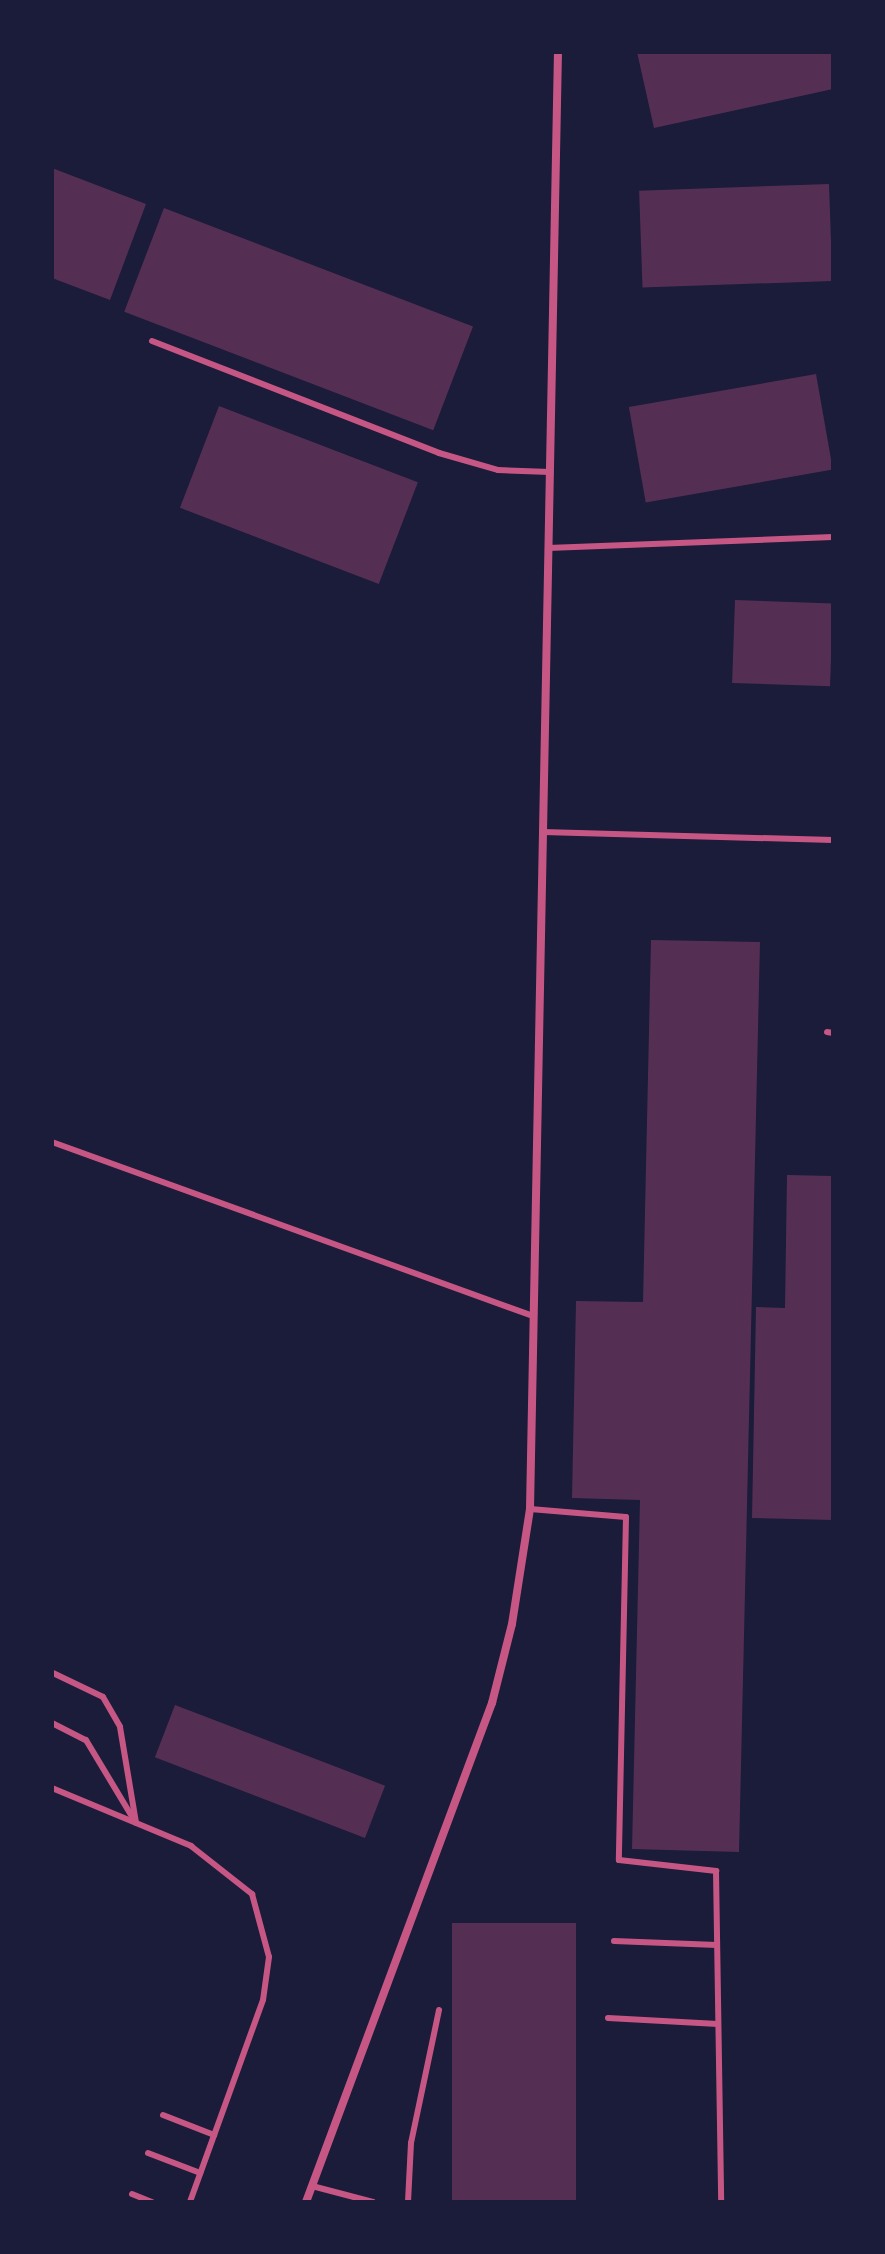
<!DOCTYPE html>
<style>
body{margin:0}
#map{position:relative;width:885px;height:2254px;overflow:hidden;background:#1b1b3a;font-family:"Varela Round",sans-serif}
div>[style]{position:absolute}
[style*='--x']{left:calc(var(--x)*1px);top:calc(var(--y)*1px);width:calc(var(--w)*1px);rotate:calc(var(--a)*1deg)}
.building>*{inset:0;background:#542f53;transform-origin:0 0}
.service>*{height:6px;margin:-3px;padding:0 3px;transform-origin:3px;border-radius:3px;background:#c65784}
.minor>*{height:8px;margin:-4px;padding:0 4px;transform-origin:4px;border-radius:4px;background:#c65784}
span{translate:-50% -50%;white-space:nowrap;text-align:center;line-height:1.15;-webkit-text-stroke:8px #1b1b3a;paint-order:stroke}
.frame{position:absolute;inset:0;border:54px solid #1b1b3a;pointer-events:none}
</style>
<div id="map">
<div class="building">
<i style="clip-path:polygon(637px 52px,832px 52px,833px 89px,654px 128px)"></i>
<i style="clip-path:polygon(52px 168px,146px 204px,110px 300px,52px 278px)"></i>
<i style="left:829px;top:184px;width:97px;height:190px;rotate:88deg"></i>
<i style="left:164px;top:208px;width:331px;height:111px;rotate:21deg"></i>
<i style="left:816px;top:374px;width:97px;height:190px;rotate:80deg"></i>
<i style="left:219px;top:406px;width:213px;height:109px;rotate:21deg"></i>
<i style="left:735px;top:600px;width:98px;height:83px;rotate:2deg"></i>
<i style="clip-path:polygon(651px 940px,760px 942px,739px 1852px,632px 1849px,640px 1500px,572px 1498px,576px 1301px,643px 1302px)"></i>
<i style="clip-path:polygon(787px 1175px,833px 1176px,833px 1520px,752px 1518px,756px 1307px,785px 1308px)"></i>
<i style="left:175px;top:1705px;width:225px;height:56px;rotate:21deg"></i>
<i style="left:452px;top:1923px;width:124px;height:279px"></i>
</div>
<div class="service">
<i style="--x:152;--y:341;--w:308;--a:21.3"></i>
<i style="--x:439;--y:453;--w:61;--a:16.1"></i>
<i style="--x:498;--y:470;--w:52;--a:2.2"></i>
<i style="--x:548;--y:548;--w:285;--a:-2.2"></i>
<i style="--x:543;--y:832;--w:290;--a:1.6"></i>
<i style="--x:827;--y:1032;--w:6;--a:9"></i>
<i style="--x:52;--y:1142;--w:512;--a:19.89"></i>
<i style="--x:530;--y:1509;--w:96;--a:4.8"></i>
<i style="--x:626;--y:1517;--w:343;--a:91.2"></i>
<i style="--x:619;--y:1860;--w:98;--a:6.5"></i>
<i style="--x:716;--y:1871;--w:331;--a:89.1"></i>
<i style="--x:53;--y:1673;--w:55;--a:25.6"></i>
<i style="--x:103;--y:1697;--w:34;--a:60"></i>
<i style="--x:120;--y:1727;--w:97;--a:80.5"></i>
<i style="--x:52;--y:1723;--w:38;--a:27"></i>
<i style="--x:86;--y:1740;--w:93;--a:59"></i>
<i style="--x:52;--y:1788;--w:151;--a:22.6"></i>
<i style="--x:191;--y:1846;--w:78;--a:38.2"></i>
<i style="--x:252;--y:1894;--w:65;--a:74.9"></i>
<i style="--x:269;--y:1957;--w:43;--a:97.9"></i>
<i style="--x:263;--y:2000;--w:215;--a:109.9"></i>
<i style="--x:614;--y:1941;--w:103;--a:2.2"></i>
<i style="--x:608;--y:2018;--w:110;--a:3.1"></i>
<i style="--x:163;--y:2115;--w:55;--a:21.4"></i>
<i style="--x:148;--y:2153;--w:56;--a:21"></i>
<i style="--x:312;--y:2186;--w:63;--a:14.7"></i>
<i style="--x:132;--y:2194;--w:22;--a:22"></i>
<i style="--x:408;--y:2202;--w:59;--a:-87.1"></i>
<i style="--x:411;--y:2143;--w:136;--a:-78.1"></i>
</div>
<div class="minor">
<i style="--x:306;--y:2202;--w:533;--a:-69.56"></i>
<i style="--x:492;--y:1703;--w:81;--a:-75.8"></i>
<i style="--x:512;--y:1624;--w:116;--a:-81.1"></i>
<i style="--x:530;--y:1509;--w:1457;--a:-88.9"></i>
</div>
<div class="frame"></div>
</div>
